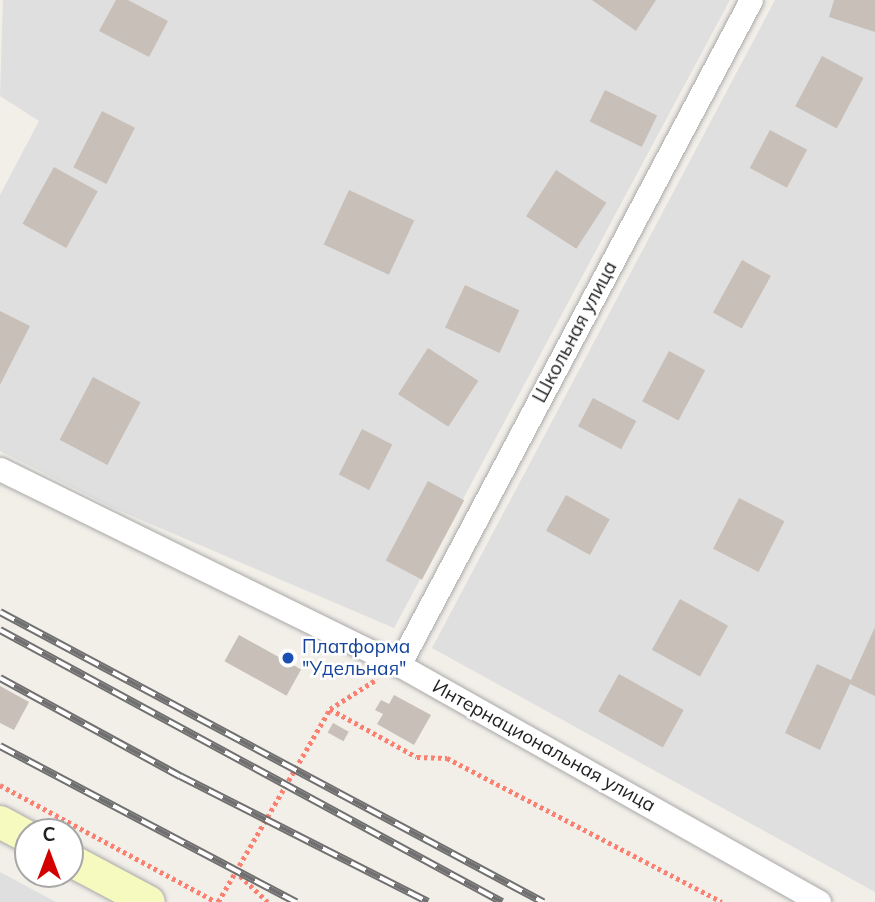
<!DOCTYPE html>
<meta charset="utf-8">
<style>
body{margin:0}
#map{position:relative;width:875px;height:902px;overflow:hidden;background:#f2efe9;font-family:Mulish,sans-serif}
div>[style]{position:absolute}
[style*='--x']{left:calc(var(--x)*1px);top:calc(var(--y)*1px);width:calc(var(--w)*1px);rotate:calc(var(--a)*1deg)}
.residential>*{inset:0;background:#e0dfdf}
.building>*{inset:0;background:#c7bfb8;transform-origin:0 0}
.path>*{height:4.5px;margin-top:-2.25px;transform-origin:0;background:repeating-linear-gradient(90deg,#fa8072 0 3.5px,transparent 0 7px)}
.roads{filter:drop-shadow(0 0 2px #a9a9a9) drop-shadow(0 0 2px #a9a9a9)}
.minor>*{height:23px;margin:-11.5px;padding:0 11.5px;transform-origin:11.5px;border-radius:11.5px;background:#fff}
.secondary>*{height:32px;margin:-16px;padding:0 16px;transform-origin:16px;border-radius:16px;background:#f7fabf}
.rail>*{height:8px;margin-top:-4px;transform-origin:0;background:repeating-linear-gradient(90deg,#fff 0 16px,#707070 0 32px);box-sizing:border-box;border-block:2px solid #707070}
.dots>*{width:19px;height:19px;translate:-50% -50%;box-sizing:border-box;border:4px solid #fff;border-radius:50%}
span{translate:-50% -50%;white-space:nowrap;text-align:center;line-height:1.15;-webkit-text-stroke:5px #fff;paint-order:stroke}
.street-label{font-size:19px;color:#222}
.transit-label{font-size:19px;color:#164399}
.left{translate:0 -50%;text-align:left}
.north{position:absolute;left:14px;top:818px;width:70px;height:70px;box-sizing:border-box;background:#fff;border:2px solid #a7a7a7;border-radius:50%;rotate:0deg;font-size:19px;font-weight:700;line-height:28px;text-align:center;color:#222}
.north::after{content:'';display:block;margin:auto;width:24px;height:32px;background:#d40000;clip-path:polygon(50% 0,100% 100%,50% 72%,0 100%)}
</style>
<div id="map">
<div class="residential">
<i style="clip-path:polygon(3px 0,730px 0,394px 628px,113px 508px,0 451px,0 195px,39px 121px,0 96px)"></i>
<i style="clip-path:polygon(775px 0,875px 0,875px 892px,432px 648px)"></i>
<i style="clip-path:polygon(0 872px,56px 902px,0 902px)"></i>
</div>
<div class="building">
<i style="clip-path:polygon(116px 0,128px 0,168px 21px,149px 57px,99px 31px)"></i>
<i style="clip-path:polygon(592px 0,656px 0,636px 31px)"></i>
<i style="clip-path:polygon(834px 0,875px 0,875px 32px,829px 17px)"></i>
<i style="left:822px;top:56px;width:47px;height:57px;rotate:28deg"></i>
<i style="left:605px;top:90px;width:58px;height:35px;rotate:26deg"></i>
<i style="left:102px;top:111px;width:37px;height:63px;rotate:27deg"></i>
<i style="left:770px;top:130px;width:42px;height:43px;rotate:28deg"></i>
<i style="left:54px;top:167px;width:50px;height:65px;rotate:29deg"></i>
<i style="left:556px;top:170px;width:60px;height:55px;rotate:33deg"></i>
<i style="left:349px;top:190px;width:72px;height:60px;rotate:25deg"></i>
<i style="left:742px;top:260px;width:33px;height:60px;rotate:29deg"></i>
<i style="left:465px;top:285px;width:60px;height:47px;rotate:25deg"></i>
<i style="clip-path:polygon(0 311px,30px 326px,0 385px)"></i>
<i style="left:428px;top:348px;width:60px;height:55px;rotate:33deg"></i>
<i style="left:669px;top:351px;width:41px;height:57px;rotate:28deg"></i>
<i style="left:93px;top:377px;width:54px;height:71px;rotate:28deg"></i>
<i style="left:593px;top:398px;width:49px;height:32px;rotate:28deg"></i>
<i style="left:362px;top:429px;width:34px;height:51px;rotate:27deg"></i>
<i style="left:428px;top:481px;width:41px;height:90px;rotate:28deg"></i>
<i style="left:566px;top:495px;width:50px;height:41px;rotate:29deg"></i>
<i style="left:739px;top:498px;width:51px;height:57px;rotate:27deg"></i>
<i style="left:680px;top:599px;width:55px;height:58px;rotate:29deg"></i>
<i style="clip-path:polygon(875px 627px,875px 696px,850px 684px,820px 750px,785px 733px,817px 664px,851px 680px)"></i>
<i style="left:239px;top:635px;width:71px;height:30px;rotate:29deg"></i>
<i style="left:619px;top:674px;width:74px;height:43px;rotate:29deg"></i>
<i style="clip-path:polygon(0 686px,29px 702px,14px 730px,0 723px)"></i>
<i style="clip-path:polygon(394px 695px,431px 715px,414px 745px,377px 724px,383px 714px,375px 710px,381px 700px,389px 704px)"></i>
<i style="left:333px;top:723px;width:18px;height:11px;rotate:29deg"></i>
</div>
<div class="path">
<i style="--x:330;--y:709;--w:99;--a:28.9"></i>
<i style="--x:417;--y:757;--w:30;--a:2"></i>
<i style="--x:447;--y:758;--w:310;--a:27.6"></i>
<i style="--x:0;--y:785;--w:246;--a:28.4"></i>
<i style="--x:235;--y:871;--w:45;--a:43.2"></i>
<i style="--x:218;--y:902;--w:223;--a:-59.9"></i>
<i style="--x:330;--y:709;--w:56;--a:-32.6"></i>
</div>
<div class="roads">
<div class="minor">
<i style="--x:0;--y:469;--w:445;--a:26.2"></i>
<i style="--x:399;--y:665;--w:482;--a:29.4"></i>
<i style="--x:399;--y:665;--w:752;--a:-62.11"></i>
</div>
<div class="secondary">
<i style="--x:0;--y:822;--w:32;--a:28"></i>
<i style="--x:70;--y:860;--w:89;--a:28"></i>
</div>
</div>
<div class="rail">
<i style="--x:0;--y:612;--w:616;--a:28.11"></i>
<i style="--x:0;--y:630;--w:571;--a:28.45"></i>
<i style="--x:0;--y:678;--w:205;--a:28.6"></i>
<i style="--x:180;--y:776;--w:278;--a:26.9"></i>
<i style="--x:0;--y:746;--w:335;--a:27.8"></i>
</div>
<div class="dots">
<i style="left:288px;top:658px;background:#1a4fb4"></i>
</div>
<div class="street-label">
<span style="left:575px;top:332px;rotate:-62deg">Школьная улица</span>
<span style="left:544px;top:746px;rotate:29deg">Интернациональная улица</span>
</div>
<div class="transit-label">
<span class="left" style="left:302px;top:658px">Платформа<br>"Удельная"</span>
</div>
<div class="north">С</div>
</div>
